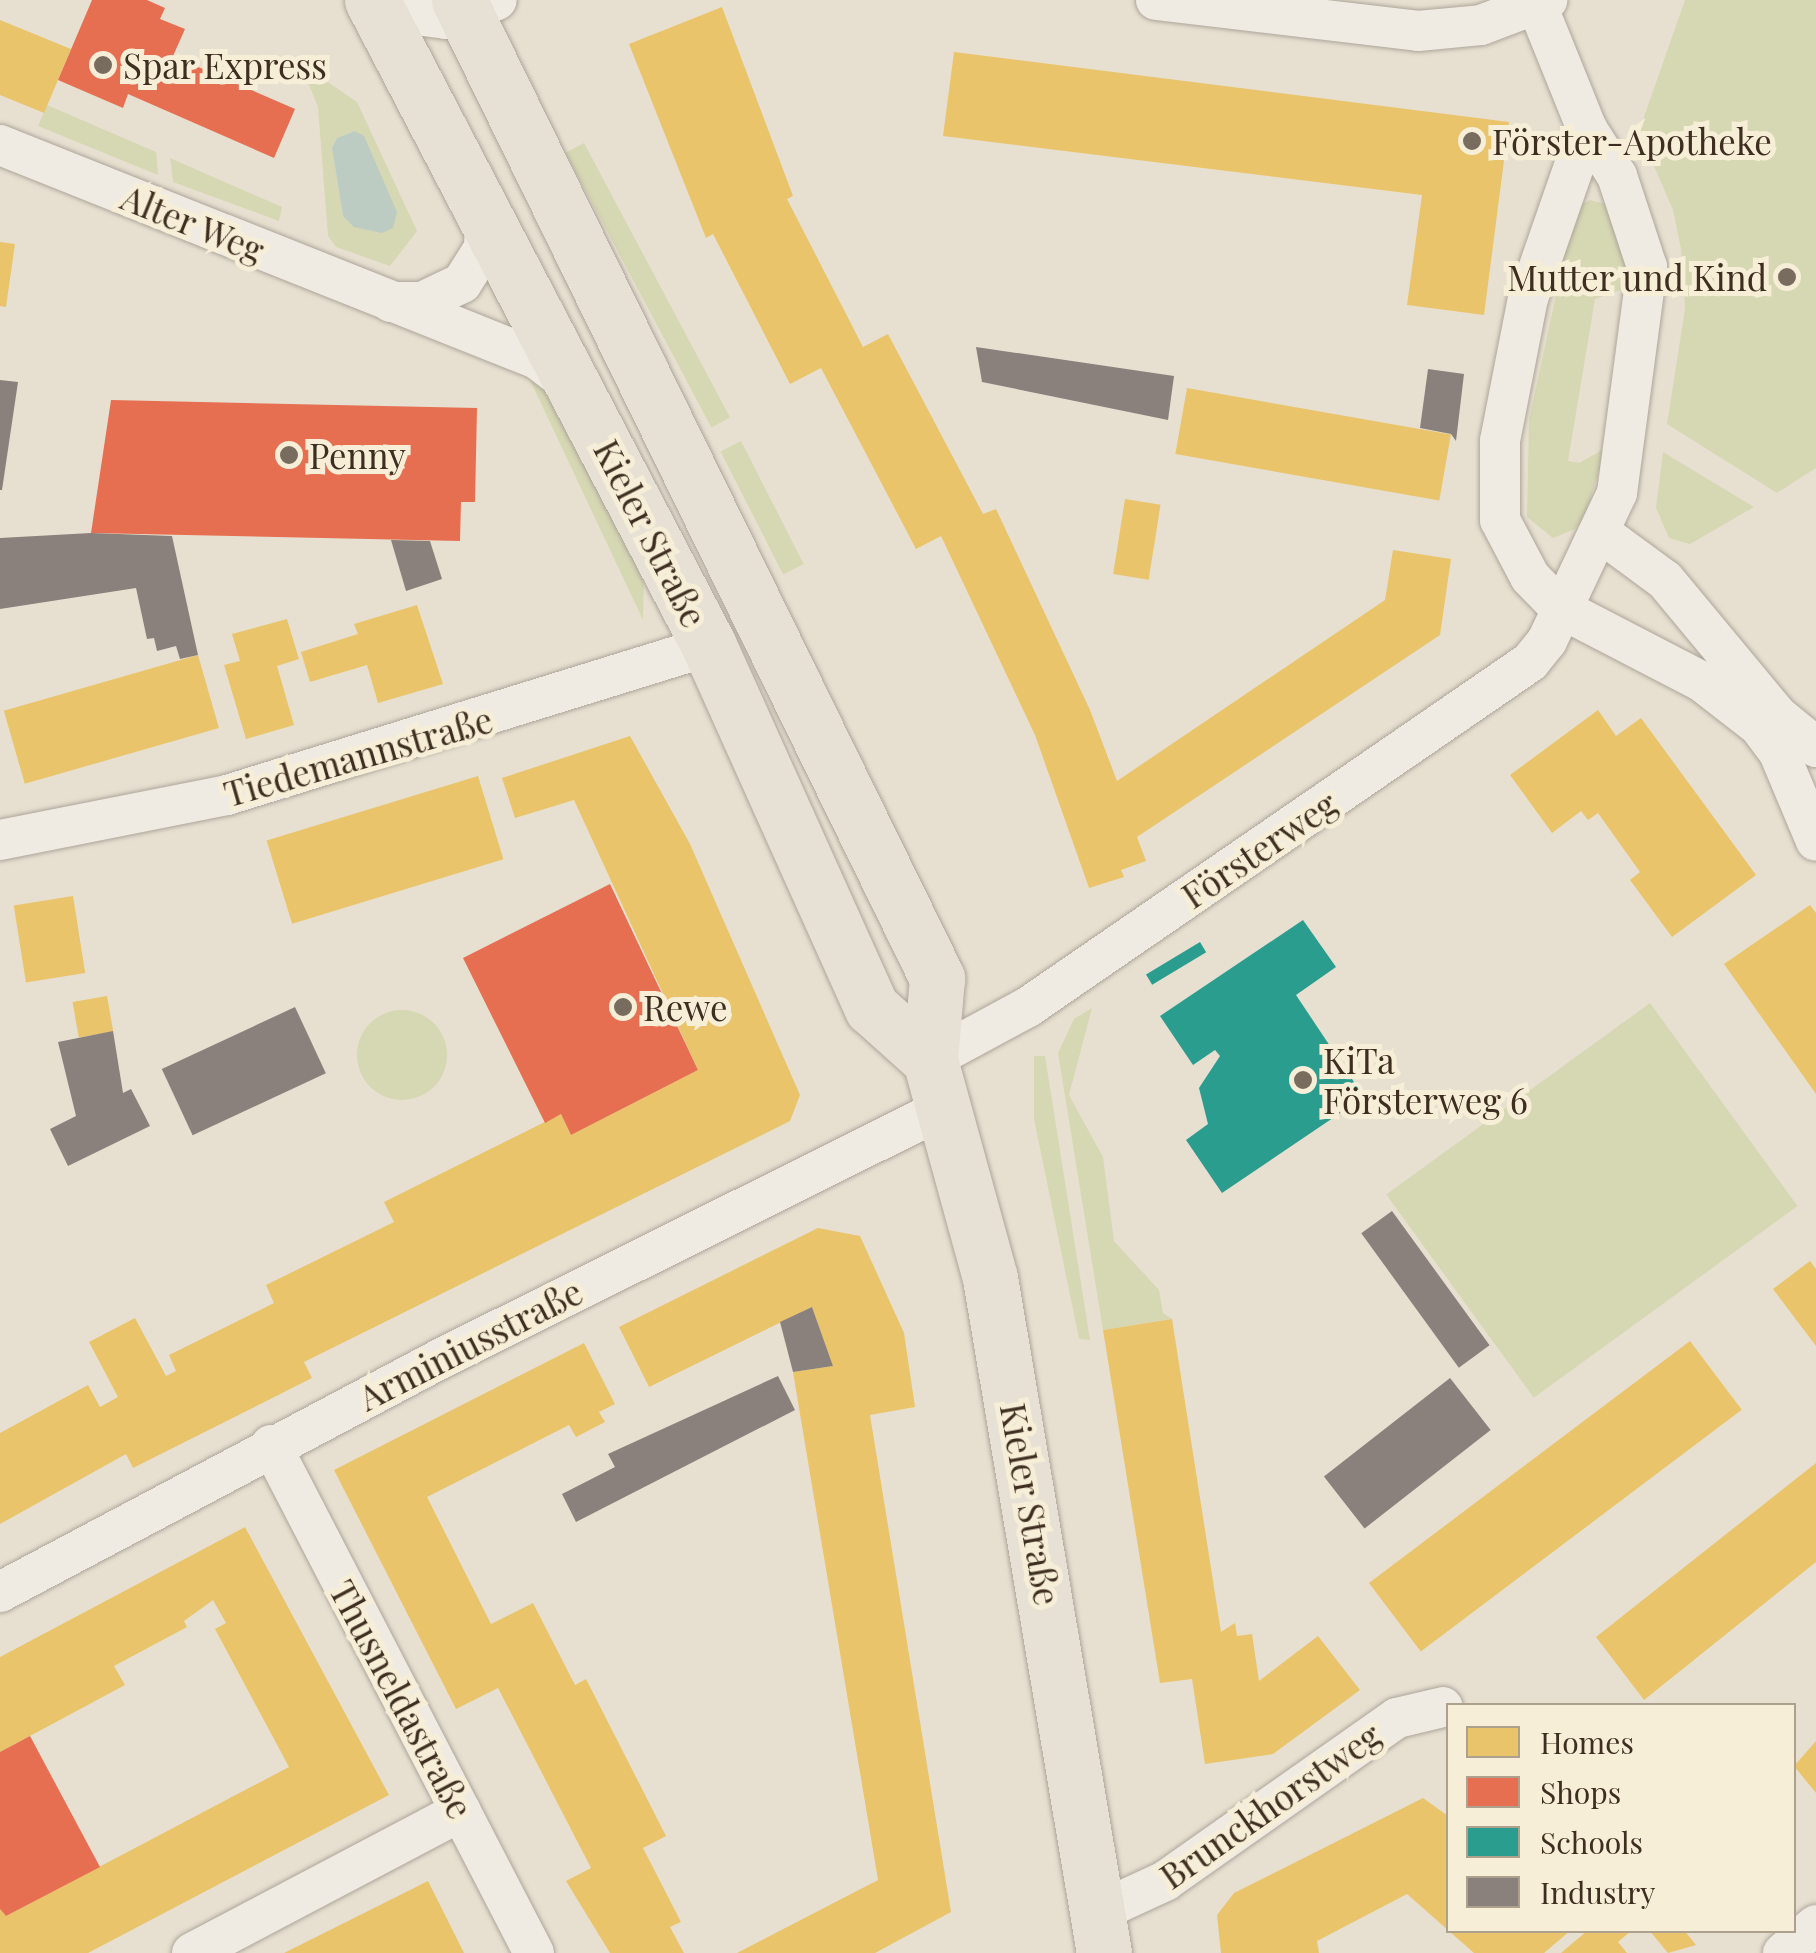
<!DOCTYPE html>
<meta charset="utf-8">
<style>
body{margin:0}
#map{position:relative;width:1816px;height:1953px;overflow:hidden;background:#e7e0d1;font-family:"Playfair Display",serif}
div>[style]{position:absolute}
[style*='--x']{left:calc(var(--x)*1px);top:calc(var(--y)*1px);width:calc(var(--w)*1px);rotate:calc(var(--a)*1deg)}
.green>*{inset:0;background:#d6d7b3;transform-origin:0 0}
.round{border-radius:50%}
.water>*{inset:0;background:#bcccc2}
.homes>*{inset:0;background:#e9c46a;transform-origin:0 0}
.shops>*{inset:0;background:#e76f51}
.schools>*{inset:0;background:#2a9d8f;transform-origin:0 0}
.industry>*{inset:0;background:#8a817c;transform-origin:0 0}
.roads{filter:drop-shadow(0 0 2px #ada599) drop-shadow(0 0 2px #ada599)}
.street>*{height:40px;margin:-20px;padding:0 20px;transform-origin:20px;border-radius:20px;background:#efebe3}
.primary>*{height:55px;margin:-27.5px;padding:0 27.5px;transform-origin:27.5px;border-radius:27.5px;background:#e6e1d4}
.dots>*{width:28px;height:28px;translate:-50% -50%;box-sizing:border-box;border:5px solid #f7eed8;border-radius:50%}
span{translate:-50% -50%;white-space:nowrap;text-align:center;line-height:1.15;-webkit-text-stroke:10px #f7eed8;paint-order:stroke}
.poi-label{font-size:35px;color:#3d2e20}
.left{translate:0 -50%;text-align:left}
.right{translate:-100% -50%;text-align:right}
.street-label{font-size:35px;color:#3d2e20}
.legend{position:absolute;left:1446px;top:1703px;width:350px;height:230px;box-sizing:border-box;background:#f7eed8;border:2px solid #ada18e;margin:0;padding:12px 18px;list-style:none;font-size:30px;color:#3d2e20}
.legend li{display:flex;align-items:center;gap:20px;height:50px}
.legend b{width:50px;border:2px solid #ada18e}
</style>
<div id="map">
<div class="green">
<i style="clip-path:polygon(1685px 0,1816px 0,1816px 468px,1777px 493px,1667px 424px,1685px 309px,1681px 249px,1673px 210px,1639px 131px)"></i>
<i style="clip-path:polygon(evenodd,300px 63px,357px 102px,417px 231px,390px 266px,336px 247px,328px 236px,318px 107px,300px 63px,355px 131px,391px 202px,397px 212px,343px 216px,332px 148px,337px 138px,355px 131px)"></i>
<i style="clip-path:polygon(47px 105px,156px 152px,158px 175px,38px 126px)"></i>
<i style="left:584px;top:143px;width:311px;height:21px;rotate:62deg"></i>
<i style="clip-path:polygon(170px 158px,282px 207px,279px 221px,173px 182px)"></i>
<i style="clip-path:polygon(1590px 200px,1605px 204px,1617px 221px,1631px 286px,1595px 299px,1568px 461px,1579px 463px,1606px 448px,1585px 515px,1575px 529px,1553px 538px,1527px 517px,1529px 420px,1575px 208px)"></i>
<i style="clip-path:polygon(530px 380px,549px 392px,644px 579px,643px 620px)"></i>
<i style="left:741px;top:441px;width:138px;height:23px;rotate:63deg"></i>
<i style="clip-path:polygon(1663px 452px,1754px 507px,1690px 544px,1669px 538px,1656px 508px)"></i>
<i style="left:1650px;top:1003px;width:251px;height:326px;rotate:54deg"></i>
<i style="clip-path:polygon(1092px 1008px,1069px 1095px,1103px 1157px,1114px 1241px,1159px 1290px,1163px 1313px,1172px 1319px,1103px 1330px,1058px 1053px,1074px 1019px)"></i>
<i class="round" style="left:357px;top:1010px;width:90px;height:90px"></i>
<i style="clip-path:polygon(1034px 1056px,1045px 1056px,1090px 1340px,1079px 1339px,1034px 1119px)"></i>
</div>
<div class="water">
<i style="clip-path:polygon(355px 131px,364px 136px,397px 212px,393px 228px,382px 233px,354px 227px,343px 216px,332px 148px,337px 138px)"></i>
</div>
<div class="homes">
<i style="clip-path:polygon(722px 7px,793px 196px,787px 199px,863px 347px,888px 334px,983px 514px,996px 509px,1090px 710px,1117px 781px,1385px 600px,1393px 550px,1451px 559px,1440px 635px,1137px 837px,1146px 861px,1121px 870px,1124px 877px,1089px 888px,1035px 735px,941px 536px,916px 549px,821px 368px,790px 384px,713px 234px,706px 238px,629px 44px)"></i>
<i style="clip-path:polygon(0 20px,71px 49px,44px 113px,0 95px)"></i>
<i style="clip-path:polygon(954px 52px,1509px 122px,1484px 315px,1407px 305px,1422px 195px,943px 136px)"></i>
<i style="clip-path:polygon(0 242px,15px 244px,6px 307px,0 306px)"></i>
<i style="left:1187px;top:388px;width:268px;height:67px;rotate:10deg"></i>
<i style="left:1125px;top:499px;width:36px;height:76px;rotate:9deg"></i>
<i style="clip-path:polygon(417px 605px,443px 684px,378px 703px,367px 665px,310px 682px,301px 652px,358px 634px,354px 624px)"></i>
<i style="clip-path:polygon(287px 619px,299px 659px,277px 666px,294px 725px,246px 739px,224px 665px,240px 661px,232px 634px)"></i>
<i style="left:198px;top:655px;width:76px;height:202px;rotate:74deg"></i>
<i style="clip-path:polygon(1598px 710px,1616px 736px,1641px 718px,1756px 875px,1672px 937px,1630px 880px,1640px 872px,1598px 813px,1588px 820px,1581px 811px,1552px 833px,1510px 775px)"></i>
<i style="clip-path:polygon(630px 736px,690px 844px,800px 1095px,790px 1121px,304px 1362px,312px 1378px,133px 1468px,126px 1454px,0 1524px,0 1433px,88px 1385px,100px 1407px,118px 1397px,89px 1342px,135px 1318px,166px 1376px,176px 1371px,169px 1355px,274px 1303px,266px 1285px,394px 1222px,384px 1202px,561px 1114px,571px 1135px,698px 1070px,574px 800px,515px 818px,502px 778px)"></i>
<i style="left:478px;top:776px;width:87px;height:221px;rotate:73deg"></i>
<i style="left:73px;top:896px;width:78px;height:60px;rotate:81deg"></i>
<i style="clip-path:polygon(1810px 905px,1816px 913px,1816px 1094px,1724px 964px)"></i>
<i style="left:107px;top:996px;width:36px;height:35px;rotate:80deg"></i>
<i style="clip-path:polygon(818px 1228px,860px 1236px,904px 1333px,915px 1407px,870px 1415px,951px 1912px,875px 1953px,737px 1953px,878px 1880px,793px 1372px,833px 1366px,812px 1307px,649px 1387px,619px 1327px)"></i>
<i style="clip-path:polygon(1810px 1261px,1816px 1269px,1816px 1346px,1773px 1289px)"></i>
<i style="clip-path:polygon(1172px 1319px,1221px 1632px,1235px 1623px,1237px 1636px,1252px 1634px,1259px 1681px,1318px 1636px,1360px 1690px,1273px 1754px,1205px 1764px,1192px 1679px,1160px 1683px,1103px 1330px)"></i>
<i style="left:1690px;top:1341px;width:86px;height:402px;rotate:53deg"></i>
<i style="clip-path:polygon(584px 1343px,615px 1404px,599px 1412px,605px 1422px,576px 1437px,569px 1425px,427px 1497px,491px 1624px,533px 1603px,575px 1685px,586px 1679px,666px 1836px,643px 1848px,681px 1922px,670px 1927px,684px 1953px,610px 1953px,566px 1881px,591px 1868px,498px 1688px,456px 1709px,334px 1470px)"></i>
<i style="clip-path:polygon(1816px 1463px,1816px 1562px,1644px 1700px,1596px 1637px)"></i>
<i style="clip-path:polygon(245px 1527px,389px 1795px,88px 1953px,0 1953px,0 1909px,6px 1916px,289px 1767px,215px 1629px,226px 1623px,213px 1600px,184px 1621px,187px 1627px,114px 1666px,125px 1685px,0 1752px,0 1657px)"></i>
<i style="clip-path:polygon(1816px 1741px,1816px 1793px,1794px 1766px)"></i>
<i style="clip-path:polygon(1423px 1798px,1448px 1816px,1448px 1930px,1571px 1930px,1544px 1953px,1474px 1953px,1407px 1894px,1317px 1941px,1319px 1953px,1221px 1953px,1217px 1915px,1234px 1893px)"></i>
<i style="clip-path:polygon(428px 1881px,464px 1953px,284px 1953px)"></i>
<i style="clip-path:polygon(1588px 1930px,1632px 1930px,1618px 1942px,1627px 1953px,1561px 1953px)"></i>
<i style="clip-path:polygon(1649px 1930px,1684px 1930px,1696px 1945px,1668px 1953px)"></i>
</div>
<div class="shops">
<i style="clip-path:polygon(92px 0,147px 0,165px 8px,160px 19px,185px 29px,173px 56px,295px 109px,274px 158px,128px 94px,123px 108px,58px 80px)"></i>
<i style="clip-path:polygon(111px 400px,477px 408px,475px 502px,461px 502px,460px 541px,91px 533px)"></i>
<i style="clip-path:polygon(610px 884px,698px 1070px,571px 1135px,561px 1114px,545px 1123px,463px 958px)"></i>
<i style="clip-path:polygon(30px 1736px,100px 1867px,6px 1916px,0 1909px,0 1752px)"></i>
</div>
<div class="schools">
<i style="clip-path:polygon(1303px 920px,1336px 967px,1296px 995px,1364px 1097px,1222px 1193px,1186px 1140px,1208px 1124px,1199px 1088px,1220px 1056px,1215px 1050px,1193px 1065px,1160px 1016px)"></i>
<i style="left:1200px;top:942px;width:12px;height:63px;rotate:59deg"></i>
</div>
<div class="industry">
<i style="clip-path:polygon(976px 347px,1174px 376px,1168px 420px,982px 382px)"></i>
<i style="clip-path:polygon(1428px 369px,1464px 374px,1456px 441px,1451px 434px,1420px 428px)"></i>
<i style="clip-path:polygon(0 380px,18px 382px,2px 490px,0 490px)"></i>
<i style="clip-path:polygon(91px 533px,172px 536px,198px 655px,180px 659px,176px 646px,157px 651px,154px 638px,147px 639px,136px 588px,0 609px,0 538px)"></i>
<i style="clip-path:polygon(391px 540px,430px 541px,442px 579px,406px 591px)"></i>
<i style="left:295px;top:1007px;width:73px;height:147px;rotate:65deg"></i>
<i style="clip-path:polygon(113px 1031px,123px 1093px,131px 1089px,150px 1126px,68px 1166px,50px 1129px,76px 1116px,58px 1042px)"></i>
<i style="left:1392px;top:1211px;width:166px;height:38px;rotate:54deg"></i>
<i style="clip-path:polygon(812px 1307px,833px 1366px,793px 1372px,780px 1322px)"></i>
<i style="clip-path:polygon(778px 1376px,795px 1410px,576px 1522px,562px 1494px,615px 1467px,608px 1454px)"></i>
<i style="left:1450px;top:1378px;width:66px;height:160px;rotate:52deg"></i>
</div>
<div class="roads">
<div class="street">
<i style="--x:376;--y:0;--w:10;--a:84"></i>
<i style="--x:377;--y:10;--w:70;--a:7.4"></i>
<i style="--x:446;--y:19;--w:54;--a:-20.4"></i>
<i style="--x:1156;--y:0;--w:264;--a:6.7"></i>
<i style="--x:1418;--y:31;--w:63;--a:-5.4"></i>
<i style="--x:1481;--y:25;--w:71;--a:-20.7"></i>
<i style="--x:1587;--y:129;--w:179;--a:109.2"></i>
<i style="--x:1528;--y:298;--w:146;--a:101.1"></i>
<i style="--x:1500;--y:441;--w:79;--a:90"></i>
<i style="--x:1500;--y:520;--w:64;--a:62.2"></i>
<i style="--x:1530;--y:577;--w:43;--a:45.9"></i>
<i style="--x:1560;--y:608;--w:159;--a:27.4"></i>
<i style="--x:1701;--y:681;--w:73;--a:37.8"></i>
<i style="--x:1759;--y:726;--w:34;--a:53"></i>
<i style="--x:1779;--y:753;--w:95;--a:67.2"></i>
<i style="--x:0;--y:145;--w:578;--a:21.73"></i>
<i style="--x:537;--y:359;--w:43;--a:37.4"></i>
<i style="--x:391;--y:302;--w:31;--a:0"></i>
<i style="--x:422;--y:302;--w:44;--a:-25.4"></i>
<i style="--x:462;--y:283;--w:41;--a:-57.8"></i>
<i style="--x:484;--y:248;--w:35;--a:-88"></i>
<i style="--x:1601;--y:533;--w:79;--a:36.3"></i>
<i style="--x:1665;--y:580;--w:177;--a:50.3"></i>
<i style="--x:1778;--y:716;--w:49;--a:39.2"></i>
<i style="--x:0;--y:840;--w:231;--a:-11.2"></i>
<i style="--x:227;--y:795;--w:505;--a:-17.18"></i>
<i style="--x:930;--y:1060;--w:111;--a:-28.4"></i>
<i style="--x:1028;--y:1007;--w:609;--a:-34.5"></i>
<i style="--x:1530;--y:662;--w:27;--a:-51"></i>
<i style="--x:1547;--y:641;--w:164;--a:-64.7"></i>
<i style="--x:1617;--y:493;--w:228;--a:-82.4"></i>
<i style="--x:1647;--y:267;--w:96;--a:-108.2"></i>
<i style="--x:1617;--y:176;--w:56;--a:-122.6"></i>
<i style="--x:1587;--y:129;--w:139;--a:-112"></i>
<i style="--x:271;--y:1445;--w:572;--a:62.63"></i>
<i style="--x:0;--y:1592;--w:498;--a:-27.9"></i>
<i style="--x:440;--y:1359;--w:565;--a:-26.47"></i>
<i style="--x:1098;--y:1912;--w:74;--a:-24.8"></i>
<i style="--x:1165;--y:1881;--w:284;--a:-35.1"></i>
<i style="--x:1397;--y:1718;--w:47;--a:-13.4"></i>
<i style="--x:192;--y:1953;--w:304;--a:-27.8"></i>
<i style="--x:1783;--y:1953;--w:43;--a:-40.3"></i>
</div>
<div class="primary">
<i style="--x:372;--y:0;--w:729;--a:62.45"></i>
<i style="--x:709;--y:646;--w:397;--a:65.8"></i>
<i style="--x:872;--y:1008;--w:78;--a:41.9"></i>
<i style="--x:459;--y:0;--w:1089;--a:63.95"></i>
<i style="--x:937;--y:978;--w:82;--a:94.9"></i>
<i style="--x:930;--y:1060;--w:226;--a:74.6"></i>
<i style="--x:990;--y:1278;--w:685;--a:80.41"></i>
</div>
</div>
<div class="dots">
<i style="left:103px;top:65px;background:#786c5e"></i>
<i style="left:1472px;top:141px;background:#786c5e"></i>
<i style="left:1787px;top:277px;background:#786c5e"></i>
<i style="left:289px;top:455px;background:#786c5e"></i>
<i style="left:623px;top:1007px;background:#786c5e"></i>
<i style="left:1303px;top:1080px;background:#786c5e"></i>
</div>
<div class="poi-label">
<span class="left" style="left:123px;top:65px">Spar Express</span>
<span class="left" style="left:1492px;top:141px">Förster-Apotheke</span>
<span class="right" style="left:1767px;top:277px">Mutter und Kind</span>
<span class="left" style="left:309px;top:455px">Penny</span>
<span class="left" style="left:643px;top:1007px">Rewe</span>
<span class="left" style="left:1323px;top:1080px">KiTa<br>Försterweg 6</span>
</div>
<div class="street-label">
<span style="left:193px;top:223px;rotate:22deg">Alter Weg</span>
<span style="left:651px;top:533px;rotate:63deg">Kieler Straße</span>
<span style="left:358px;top:756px;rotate:-16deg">Tiedemannstraße</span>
<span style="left:1259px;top:849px;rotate:-34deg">Försterweg</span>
<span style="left:470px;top:1344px;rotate:-27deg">Arminiusstraße</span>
<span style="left:1031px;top:1504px;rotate:80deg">Kieler Straße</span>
<span style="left:402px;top:1699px;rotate:62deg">Thusneldastraße</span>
<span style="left:1270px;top:1805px;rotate:-35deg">Brunckhorstweg</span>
</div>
<ul class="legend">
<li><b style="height:28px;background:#e9c46a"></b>Homes</li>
<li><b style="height:28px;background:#e76f51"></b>Shops</li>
<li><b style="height:28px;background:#2a9d8f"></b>Schools</li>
<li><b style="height:28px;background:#8a817c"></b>Industry</li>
</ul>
</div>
